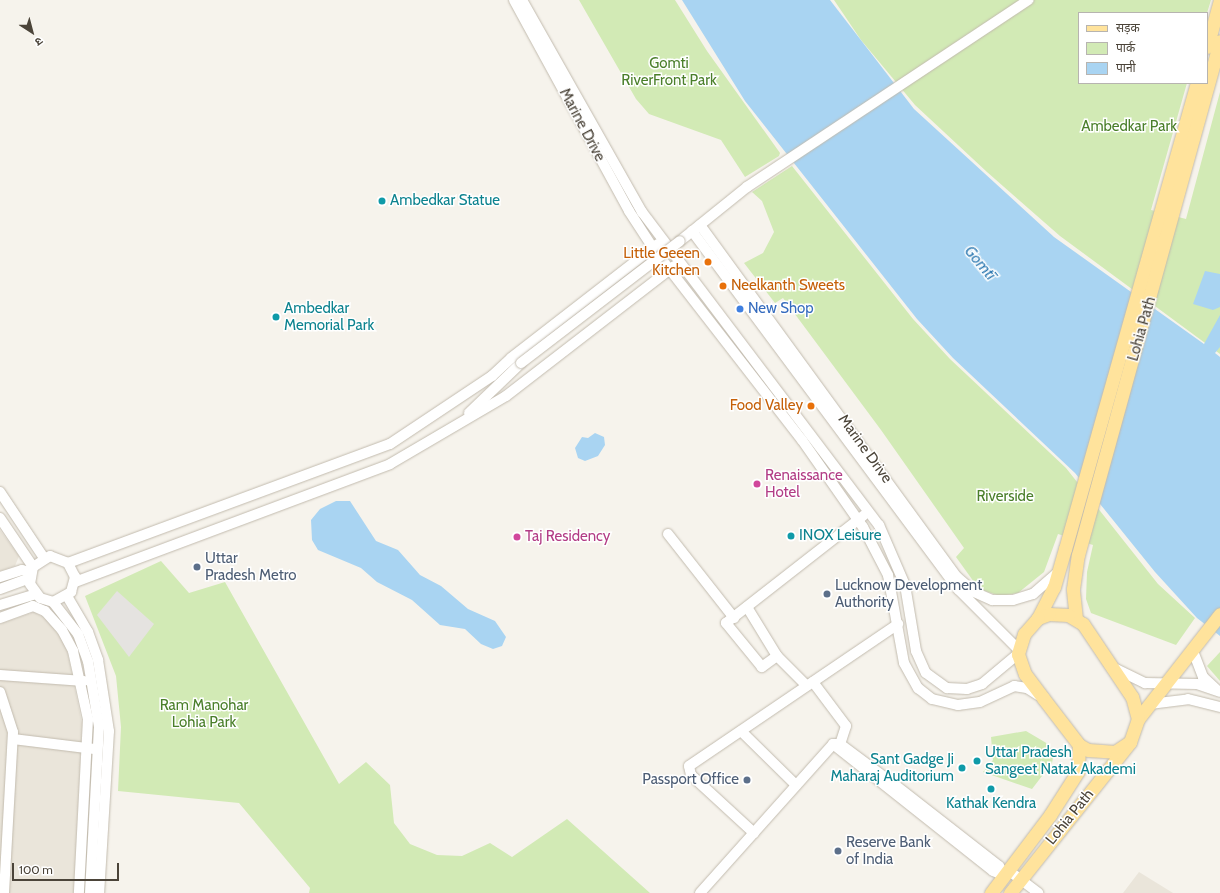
<!DOCTYPE html>
<meta charset="utf-8">
<style>
body{margin:0}
#map{position:relative;width:1220px;height:893px;overflow:hidden;background:#f6f3ec;font-family:Cabin,"Noto Sans Devanagari",sans-serif}
div>[style]{position:absolute}
[style*='--x']{left:calc(var(--x)*1px);top:calc(var(--y)*1px);width:calc(var(--w)*1px);rotate:calc(var(--a)*1deg)}
.residential>*{inset:0;background:#eae5da}
.green>*{inset:0;background:#d2eab5}
.parking>*{inset:0;background:#e5e3e0}
.water>*{inset:0;background:#a9d4f2}
.roads{filter:drop-shadow(0 0 1px #c2bbae) drop-shadow(0 0 1px #c2bbae)}
.minor>*{height:10px;margin:-5px;padding:0 5px;transform-origin:5px;border-radius:5px;background:#fff}
.major>*{height:13px;margin:-6.5px;padding:0 6.5px;transform-origin:6.5px;border-radius:6.5px;background:#ffe39c}
.bridges{filter:drop-shadow(0 0 1px #c2bbae) drop-shadow(0 0 1px #c2bbae)}
.minor-bridge>*{height:10px;margin:-5px;padding:0 5px;transform-origin:5px;border-radius:5px;background:#fff}
.dots>*{width:11px;height:11px;translate:-50% -50%;box-sizing:border-box;border:2px solid #fff;border-radius:50%}
span{translate:-50% -50%;white-space:nowrap;text-align:center;line-height:1.15;-webkit-text-stroke:3px #fff;paint-order:stroke}
.park-label{font-size:15px;color:#4a7f2a}
.street-label{font-size:15px;color:#4b4439}
.culture-label{font-size:15px;color:#0d838f}
.left{translate:0 -50%;text-align:left}
.right{translate:-100% -50%;text-align:right}
.food-label{font-size:15px;color:#c56008}
.shop-label{font-size:15px;color:#366cbe}
.hotel-label{font-size:15px;color:#b23c85}
.service-label{font-size:15px;color:#4e5e75}
.water-label{font-size:16px;color:#2e7ab2;font-style:italic}
.legend{position:absolute;left:1078px;top:12px;width:130px;height:72px;box-sizing:border-box;background:#fff;border:1px solid #b7b4b0;margin:0;padding:5px 7px;list-style:none;font-size:12px;color:#4b4439}
.legend li{display:flex;align-items:center;gap:8px;height:20px}
.legend b{width:20px;border:1px solid #b7b4b0}
.north{position:absolute;left:12px;top:12px;width:40px;height:40px;-webkit-text-stroke:3px #fff;paint-order:stroke;rotate:144deg;font-size:11px;font-weight:700;line-height:16px;text-align:center;color:#4b4439}
.north::after{content:'';display:block;margin:auto;width:14px;height:18px;background:#4b4439;clip-path:polygon(50% 0,100% 100%,50% 72%,0 100%)}
.scale{position:absolute;left:12px;top:863px;width:107px;height:18px;box-sizing:border-box;border:2px solid #4b4439;border-top:0;padding-left:5px;font-size:12px;line-height:14px;white-space:nowrap;color:#4b4439;-webkit-text-stroke:3px #fff;paint-order:stroke}
</style>
<div id="map">
<div class="residential">
<i style="clip-path:polygon(0 530px,19px 556px,15px 566px,0 571px)"></i>
<i style="clip-path:polygon(34px 612px,47px 619px,66px 645px,82px 723px,74px 893px,0 893px,0 624px)"></i>
<i style="clip-path:polygon(1139px 872px,1173px 893px,1123px 893px)"></i>
</div>
<div class="green">
<i style="clip-path:polygon(579px 0,675px 0,707px 51px,780px 153px,779px 156px,745px 177px,721px 140px,649px 114px,636px 99px)"></i>
<i style="clip-path:polygon(834px 0,1211px 0,1207px 13px,1079px 13px,1079px 83px,1187px 83px,1151px 210px,1186px 219px,1220px 92px,1220px 354px,1060px 236px,987px 172px,915px 105px,861px 40px)"></i>
<i style="clip-path:polygon(792px 166px,913px 319px,950px 359px,1066px 468px,1158px 584px,1195px 618px,1176px 645px,1091px 613px,1086px 599px,1087px 572px,1093px 545px,1058px 534px,1044px 572px,1018px 593px,1000px 596px,979px 589px,956px 557px,964px 548px,881px 430px,783px 298px,775px 303px,744px 263px,763px 253px,774px 232px,762px 201px,752px 192px)"></i>
<i style="clip-path:polygon(161px 561px,189px 593px,225px 582px,339px 784px,366px 762px,390px 785px,394px 823px,410px 844px,437px 855px,462px 856px,490px 843px,512px 857px,567px 819px,650px 893px,309px 893px,310px 888px,239px 803px,118px 791px,121px 727px,116px 676px,85px 596px)"></i>
<i style="clip-path:polygon(1220px 652px,1220px 681px,1207px 666px)"></i>
<i style="clip-path:polygon(1026px 731px,1048px 744px,1054px 753px,1052px 763px,1032px 789px,983px 772px,993px 760px,991px 737px)"></i>
</div>
<div class="parking">
<i style="clip-path:polygon(117px 591px,154px 624px,129px 657px,97px 615px)"></i>
</div>
<div class="water">
<i style="clip-path:polygon(682px 0,830px 0,914px 109px,1054px 237px,1204px 344px,1220px 315px,1220px 347px,1215px 353px,1220px 357px,1220px 636px,1197px 618px,1155px 572px,1075px 473px,953px 358px,917px 319px,745px 101px)"></i>
<i style="clip-path:polygon(1205px 271px,1220px 274px,1220px 307px,1213px 310px,1193px 304px)"></i>
<i style="clip-path:polygon(595px 433px,604px 437px,605px 445px,598px 456px,585px 461px,578px 458px,575px 448px,582px 437px,588px 438px)"></i>
<i style="clip-path:polygon(336px 501px,350px 501px,376px 541px,398px 550px,420px 575px,441px 586px,468px 609px,495px 621px,506px 637px,502px 646px,493px 649px,481px 644px,465px 629px,440px 625px,412px 600px,377px 582px,361px 568px,318px 550px,312px 540px,311px 520px,320px 509px)"></i>
</div>
<div class="roads">
<div class="minor">
<i style="--x:514;--y:0;--w:240;--a:61.4"></i>
<i style="--x:629;--y:211;--w:44;--a:57"></i>
<i style="--x:653;--y:248;--w:243;--a:52.2"></i>
<i style="--x:802;--y:440;--w:106;--a:55"></i>
<i style="--x:863;--y:527;--w:54;--a:62.5"></i>
<i style="--x:888;--y:575;--w:89;--a:79.7"></i>
<i style="--x:904;--y:663;--w:29;--a:61"></i>
<i style="--x:918;--y:688;--w:18;--a:38"></i>
<i style="--x:932;--y:699;--w:27;--a:13"></i>
<i style="--x:958;--y:705;--w:22;--a:-8"></i>
<i style="--x:980;--y:702;--w:38;--a:-25"></i>
<i style="--x:1014;--y:686;--w:13;--a:9"></i>
<i style="--x:1027;--y:688;--w:13;--a:32"></i>
<i style="--x:522;--y:0;--w:244;--a:60.5"></i>
<i style="--x:642;--y:212;--w:393;--a:52.9"></i>
<i style="--x:879;--y:525;--w:65;--a:66.6"></i>
<i style="--x:905;--y:585;--w:67;--a:80.5"></i>
<i style="--x:916;--y:651;--w:24;--a:66"></i>
<i style="--x:926;--y:673;--w:26;--a:36"></i>
<i style="--x:947;--y:688;--w:20;--a:3"></i>
<i style="--x:967;--y:689;--w:16;--a:-18"></i>
<i style="--x:982;--y:684;--w:47;--a:-39.8"></i>
<i style="--x:700;--y:225;--w:436;--a:53.9"></i>
<i style="--x:957;--y:577;--w:23;--a:41"></i>
<i style="--x:974;--y:592;--w:20;--a:24"></i>
<i style="--x:992;--y:600;--w:21;--a:0"></i>
<i style="--x:1013;--y:600;--w:21;--a:-17"></i>
<i style="--x:1033;--y:594;--w:32;--a:-41"></i>
<i style="--x:692;--y:231;--w:447;--a:53.4"></i>
<i style="--x:959;--y:590;--w:83;--a:45"></i>
<i style="--x:680;--y:241;--w:86;--a:-38.9"></i>
<i style="--x:747;--y:187;--w:338;--a:-33.6"></i>
<i style="--x:469;--y:413;--w:72;--a:-43.9"></i>
<i style="--x:0;--y:492;--w:79;--a:56.3"></i>
<i style="--x:0;--y:518;--w:59;--a:56"></i>
<i style="--x:668;--y:534;--w:107;--a:51.8"></i>
<i style="--x:68;--y:563;--w:343;--a:-20.3"></i>
<i style="--x:390;--y:444;--w:123;--a:-33.7"></i>
<i style="--x:492;--y:376;--w:26;--a:-43"></i>
<i style="--x:511;--y:358;--w:186;--a:-37.8"></i>
<i style="--x:0;--y:577;--w:23;--a:-18"></i>
<i style="--x:22;--y:570;--w:8;--a:14"></i>
<i style="--x:75;--y:582;--w:336;--a:-20.5"></i>
<i style="--x:390;--y:464;--w:134;--a:-30.4"></i>
<i style="--x:506;--y:396;--w:212;--a:-37.7"></i>
<i style="--x:0;--y:589;--w:32;--a:-20"></i>
<i style="--x:67;--y:596;--w:42;--a:59.7"></i>
<i style="--x:88;--y:632;--w:30;--a:70"></i>
<i style="--x:98;--y:660;--w:72;--a:81.2"></i>
<i style="--x:109;--y:731;--w:162;--a:93.5"></i>
<i style="--x:53;--y:602;--w:21;--a:-29"></i>
<i style="--x:71;--y:592;--w:16;--a:-75"></i>
<i style="--x:75;--y:577;--w:16;--a:-117"></i>
<i style="--x:68;--y:563;--w:19;--a:-159"></i>
<i style="--x:50;--y:556;--w:20;--a:147"></i>
<i style="--x:33;--y:567;--w:17;--a:100"></i>
<i style="--x:30;--y:584;--w:17;--a:54"></i>
<i style="--x:40;--y:598;--w:14;--a:17"></i>
<i style="--x:53;--y:602;--w:41;--a:52"></i>
<i style="--x:78;--y:634;--w:29;--a:70"></i>
<i style="--x:88;--y:661;--w:67;--a:80.5"></i>
<i style="--x:99;--y:727;--w:166;--a:93.1"></i>
<i style="--x:0;--y:605;--w:37;--a:-17"></i>
<i style="--x:747;--y:607;--w:57;--a:58.5"></i>
<i style="--x:777;--y:656;--w:42;--a:45"></i>
<i style="--x:0;--y:618;--w:35;--a:-20"></i>
<i style="--x:33;--y:606;--w:13;--a:23"></i>
<i style="--x:45;--y:611;--w:25;--a:48"></i>
<i style="--x:62;--y:630;--w:24;--a:62"></i>
<i style="--x:73;--y:651;--w:70;--a:77.6"></i>
<i style="--x:88;--y:719;--w:174;--a:93"></i>
<i style="--x:1193;--y:651;--w:28;--a:69"></i>
<i style="--x:1203;--y:677;--w:18;--a:43"></i>
<i style="--x:777;--y:656;--w:19;--a:144"></i>
<i style="--x:762;--y:667;--w:57;--a:-129.3"></i>
<i style="--x:726;--y:623;--w:174;--a:-38"></i>
<i style="--x:1112;--y:667;--w:37;--a:26"></i>
<i style="--x:1145;--y:683;--w:52;--a:1.1"></i>
<i style="--x:1197;--y:684;--w:24;--a:19"></i>
<i style="--x:0;--y:675;--w:84;--a:4.1"></i>
<i style="--x:813;--y:682;--w:55;--a:53.1"></i>
<i style="--x:846;--y:726;--w:19;--a:108"></i>
<i style="--x:0;--y:692;--w:42;--a:72"></i>
<i style="--x:13;--y:732;--w:161;--a:93.2"></i>
<i style="--x:1150;--y:704;--w:38;--a:-7"></i>
<i style="--x:1188;--y:699;--w:33;--a:14"></i>
<i style="--x:741;--y:731;--w:77;--a:44.5"></i>
<i style="--x:13;--y:739;--w:82;--a:7"></i>
<i style="--x:833;--y:744;--w:204;--a:38.4"></i>
<i style="--x:993;--y:871;--w:13;--a:23"></i>
<i style="--x:754;--y:833;--w:86;--a:-137.4"></i>
<i style="--x:691;--y:775;--w:9;--a:-103"></i>
<i style="--x:689;--y:766;--w:253;--a:-34.2"></i>
<i style="--x:1008;--y:870;--w:38;--a:37"></i>
<i style="--x:700;--y:893;--w:200;--a:-48.2"></i>
<i style="--x:833;--y:744;--w:7;--a:0"></i>
<i style="--x:840;--y:744;--w:69;--a:36.7"></i>
<i style="--x:895;--y:785;--w:132;--a:37.9"></i>
<i style="--x:999;--y:866;--w:12;--a:59"></i>
</div>
<div class="major">
<i style="--x:1207;--y:47;--w:49;--a:-74.5"></i>
<i style="--x:1038;--y:618;--w:35;--a:-63"></i>
<i style="--x:1054;--y:587;--w:40;--a:-74"></i>
<i style="--x:1065;--y:549;--w:484;--a:-74.2"></i>
<i style="--x:1076;--y:619;--w:30;--a:-96"></i>
<i style="--x:1073;--y:589;--w:34;--a:-82"></i>
<i style="--x:1078;--y:555;--w:533;--a:-74.56"></i>
<i style="--x:1138;--y:719;--w:133;--a:-52"></i>
<i style="--x:991;--y:893;--w:98;--a:-52.9"></i>
<i style="--x:1050;--y:815;--w:52;--a:-57.5"></i>
<i style="--x:1078;--y:771;--w:26;--a:-88"></i>
<i style="--x:1010;--y:893;--w:193;--a:-51.5"></i>
<i style="--x:1130;--y:742;--w:24;--a:-71"></i>
<i style="--x:1138;--y:719;--w:23;--a:-105"></i>
<i style="--x:1132;--y:697;--w:88;--a:-123.9"></i>
<i style="--x:1083;--y:624;--w:17;--a:-149"></i>
<i style="--x:1068;--y:615;--w:19;--a:-177"></i>
<i style="--x:1049;--y:614;--w:12;--a:160"></i>
<i style="--x:1038;--y:618;--w:21;--a:131"></i>
<i style="--x:1024;--y:634;--w:21;--a:107"></i>
<i style="--x:1018;--y:654;--w:21;--a:71"></i>
<i style="--x:1025;--y:674;--w:30;--a:53"></i>
<i style="--x:1043;--y:698;--w:59;--a:52.5"></i>
<i style="--x:1079;--y:745;--w:10;--a:29"></i>
<i style="--x:1088;--y:750;--w:27;--a:4"></i>
<i style="--x:1115;--y:752;--w:18;--a:-34"></i>
</div>
</div>
<div class="bridges">
<div class="minor-bridge">
<i style="--x:521;--y:363;--w:200;--a:-37.5"></i>
</div>
</div>
<div class="dots">
<i style="left:382px;top:201px;background:#0f9aa8"></i>
<i style="left:708px;top:262px;background:#e8710a"></i>
<i style="left:723px;top:286px;background:#e8710a"></i>
<i style="left:740px;top:309px;background:#3f7fe0"></i>
<i style="left:276px;top:317px;background:#0f9aa8"></i>
<i style="left:811px;top:406px;background:#e8710a"></i>
<i style="left:757px;top:484px;background:#d1479c"></i>
<i style="left:791px;top:536px;background:#0f9aa8"></i>
<i style="left:517px;top:537px;background:#d1479c"></i>
<i style="left:197px;top:567px;background:#5c6f8a"></i>
<i style="left:827px;top:594px;background:#5c6f8a"></i>
<i style="left:977px;top:761px;background:#0f9aa8"></i>
<i style="left:962px;top:768px;background:#0f9aa8"></i>
<i style="left:747px;top:780px;background:#5c6f8a"></i>
<i style="left:991px;top:789px;background:#0f9aa8"></i>
<i style="left:838px;top:851px;background:#5c6f8a"></i>
</div>
<div class="park-label">
<span style="left:669px;top:72px">Gomti<br>RiverFront Park</span>
<span style="left:1129px;top:127px">Ambedkar Park</span>
<span style="left:1005px;top:497px">Riverside</span>
<span style="left:204px;top:714px">Ram Manohar<br>Lohia Park</span>
</div>
<div class="street-label">
<span style="left:582px;top:125px;rotate:62deg">Marine Drive</span>
<span style="left:1142px;top:329px;rotate:-74deg">Lohia Path</span>
<span style="left:865px;top:449px;rotate:54deg">Marine Drive</span>
<span style="left:1070px;top:817px;rotate:-51deg">Lohia Path</span>
</div>
<div class="culture-label">
<span class="left" style="left:390px;top:201px">Ambedkar Statue</span>
<span class="left" style="left:284px;top:317px">Ambedkar<br>Memorial Park</span>
<span class="left" style="left:799px;top:536px">INOX Leisure</span>
<span class="left" style="left:985px;top:761px">Uttar Pradesh<br>Sangeet Natak Akademi</span>
<span class="right" style="left:954px;top:768px">Sant Gadge Ji<br>Maharaj Auditorium</span>
<span style="left:991px;top:804px">Kathak Kendra</span>
</div>
<div class="food-label">
<span class="right" style="left:700px;top:262px">Little Geeen<br>Kitchen</span>
<span class="left" style="left:731px;top:286px">Neelkanth Sweets</span>
<span class="right" style="left:803px;top:406px">Food Valley</span>
</div>
<div class="shop-label">
<span class="left" style="left:748px;top:309px">New Shop</span>
</div>
<div class="hotel-label">
<span class="left" style="left:765px;top:484px">Renaissance<br>Hotel</span>
<span class="left" style="left:525px;top:537px">Taj Residency</span>
</div>
<div class="service-label">
<span class="left" style="left:205px;top:567px">Uttar<br>Pradesh Metro</span>
<span class="left" style="left:835px;top:594px">Lucknow Development<br>Authority</span>
<span class="right" style="left:739px;top:780px">Passport Office</span>
<span class="left" style="left:846px;top:851px">Reserve Bank<br>of India</span>
</div>
<div class="water-label">
<span style="left:980px;top:263px;rotate:50deg">Gomtī</span>
</div>
<ul class="legend">
<li><b style="height:5px;background:#ffe39c"></b>सड़क</li>
<li><b style="height:11px;background:#d2eab5"></b>पार्क</li>
<li><b style="height:11px;background:#a9d4f2"></b>पानी</li>
</ul>
<div class="north">उ</div>
<div class="scale">100 m</div>
</div>
